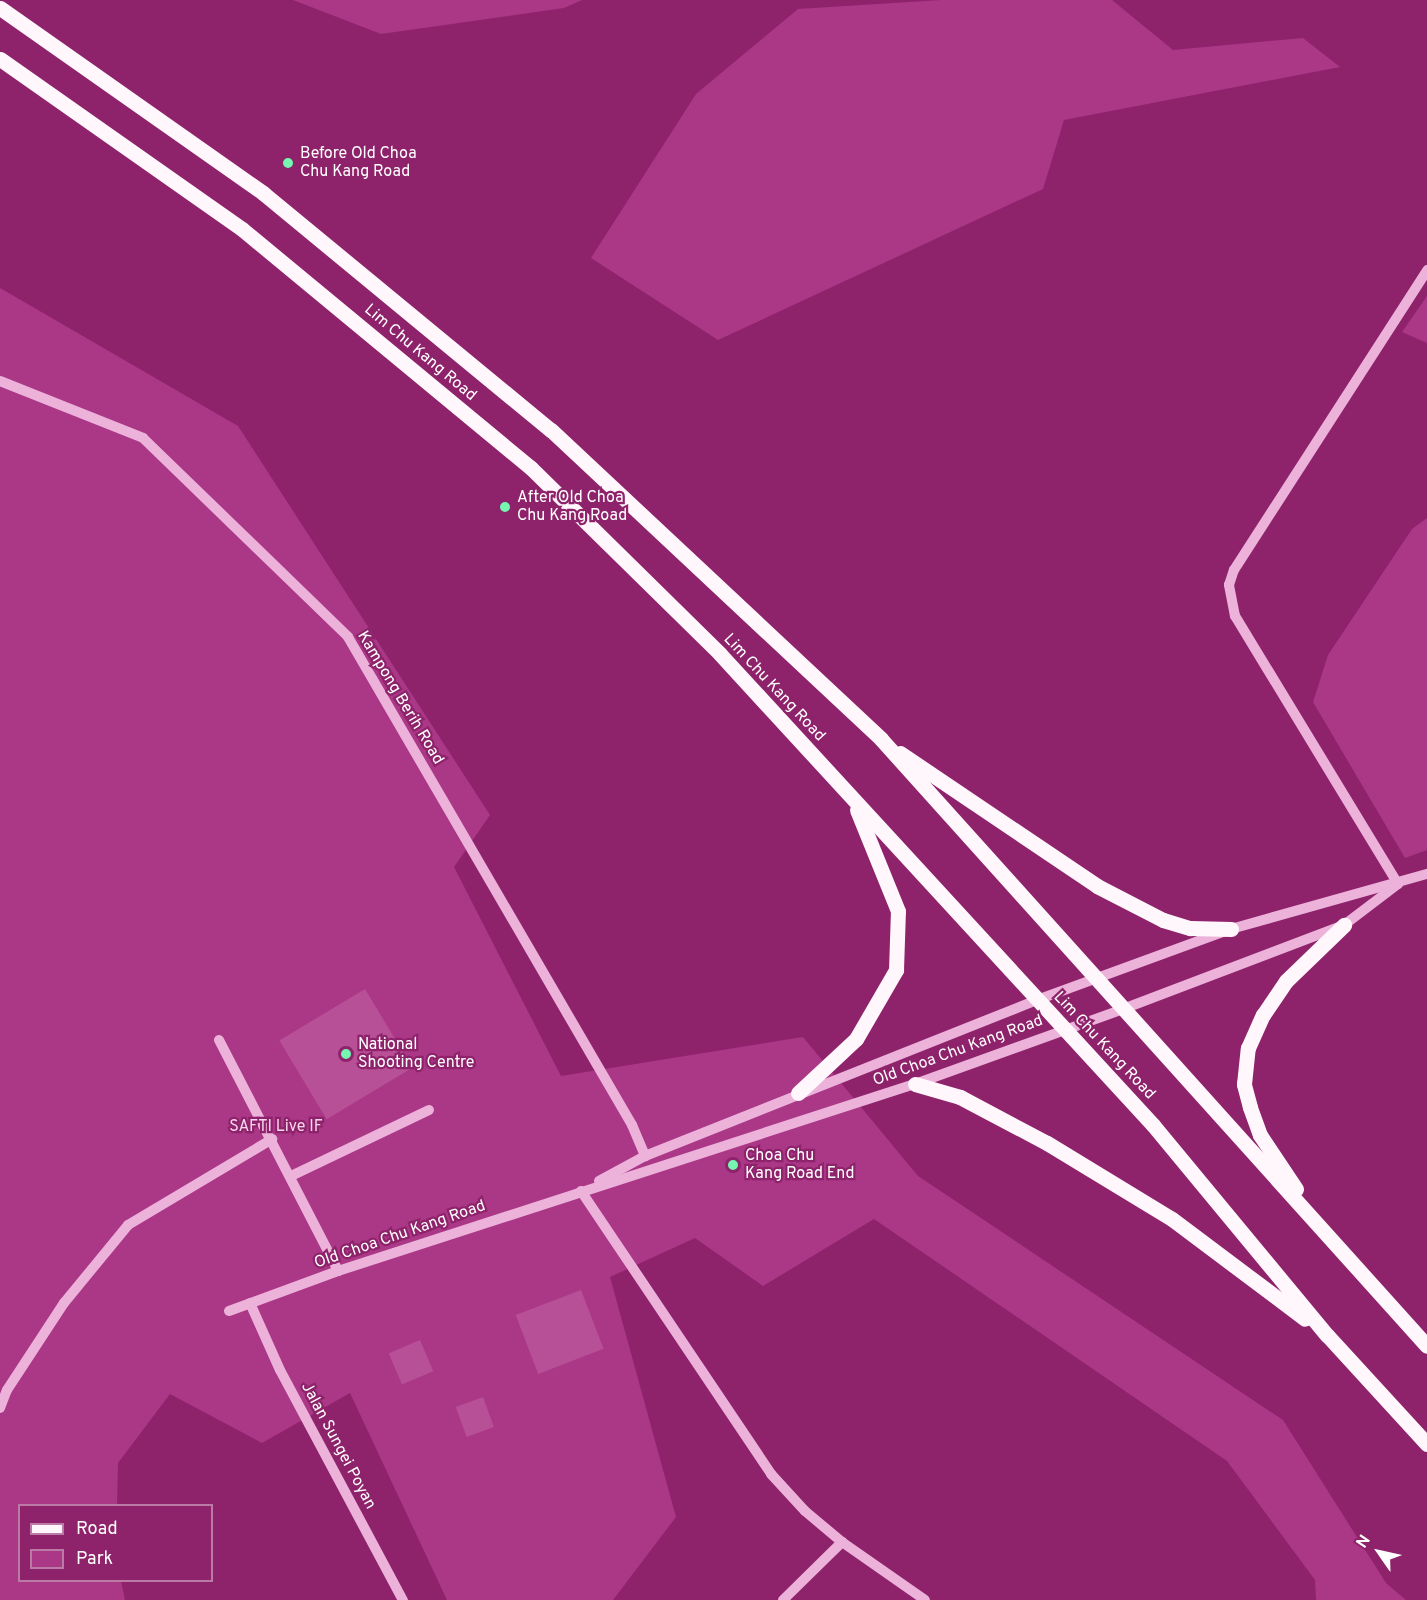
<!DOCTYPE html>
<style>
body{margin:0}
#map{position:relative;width:1427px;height:1600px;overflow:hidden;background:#8e236b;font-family:Overpass,sans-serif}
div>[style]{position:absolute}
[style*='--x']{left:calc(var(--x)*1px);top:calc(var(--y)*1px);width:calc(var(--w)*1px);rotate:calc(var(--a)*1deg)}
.green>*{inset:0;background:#ab3787}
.building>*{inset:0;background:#b75096;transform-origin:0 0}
.minor>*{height:10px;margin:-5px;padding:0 5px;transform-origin:5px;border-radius:5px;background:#ecb2da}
.major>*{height:15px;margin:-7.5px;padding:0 7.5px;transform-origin:7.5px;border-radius:7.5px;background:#fff7fc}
.dots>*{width:16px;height:16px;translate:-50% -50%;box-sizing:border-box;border:3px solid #8e236b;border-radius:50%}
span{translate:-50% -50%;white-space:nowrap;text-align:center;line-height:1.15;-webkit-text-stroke:4.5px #8e236b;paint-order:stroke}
.poi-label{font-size:16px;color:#fff}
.left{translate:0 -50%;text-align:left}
.street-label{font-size:16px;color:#fff}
.park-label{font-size:16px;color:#f9d7ee}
.legend{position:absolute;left:18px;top:1504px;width:195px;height:78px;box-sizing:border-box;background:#8e236b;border:2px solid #bb7ba6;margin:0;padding:8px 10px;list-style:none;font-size:18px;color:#fff}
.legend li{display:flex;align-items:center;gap:12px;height:30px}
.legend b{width:30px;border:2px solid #bb7ba6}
.north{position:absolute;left:1349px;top:1522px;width:60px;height:60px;-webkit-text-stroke:4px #8e236b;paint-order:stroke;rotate:304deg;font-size:16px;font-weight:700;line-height:24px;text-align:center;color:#fff}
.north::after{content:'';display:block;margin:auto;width:21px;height:27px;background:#fff;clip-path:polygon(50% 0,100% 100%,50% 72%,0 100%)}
</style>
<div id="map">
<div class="green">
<i style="clip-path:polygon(293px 0,582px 0,564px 8px,381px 34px)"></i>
<i style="clip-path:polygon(941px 0,1112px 0,1173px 50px,1303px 38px,1340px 67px,1064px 120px,1043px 189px,718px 340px,591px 258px,696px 94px,798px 9px)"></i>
<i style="clip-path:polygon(0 288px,238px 426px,490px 815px,454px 867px,561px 1076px,803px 1037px,918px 1176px,1283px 1420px,1386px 1583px,1406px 1600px,1316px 1600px,1315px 1580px,1227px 1461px,874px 1219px,763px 1286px,695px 1238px,610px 1277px,676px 1517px,613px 1600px,447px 1600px,350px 1393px,262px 1443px,170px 1394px,118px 1463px,117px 1505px,20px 1506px,20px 1580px,121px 1581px,125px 1600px,0 1600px)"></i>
<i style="clip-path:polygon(1427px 296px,1427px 343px,1402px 332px)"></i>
<i style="clip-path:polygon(1427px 518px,1427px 850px,1405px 858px,1313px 702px,1328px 655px,1412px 529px)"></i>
</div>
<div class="building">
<i style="left:365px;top:989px;width:92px;height:100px;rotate:59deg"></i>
<i style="left:581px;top:1290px;width:63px;height:70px;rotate:69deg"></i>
<i style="left:420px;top:1340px;width:34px;height:34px;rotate:67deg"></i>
<i style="left:483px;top:1397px;width:32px;height:29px;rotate:70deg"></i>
</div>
<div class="minor">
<i style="--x:0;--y:381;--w:154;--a:21.7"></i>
<i style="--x:143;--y:438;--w:286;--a:44.1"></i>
<i style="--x:348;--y:637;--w:565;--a:59.8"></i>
<i style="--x:632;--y:1125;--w:34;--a:67"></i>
<i style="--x:1398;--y:884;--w:314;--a:-121.3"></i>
<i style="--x:1235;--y:616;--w:32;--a:-101"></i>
<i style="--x:1229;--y:585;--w:16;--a:-72"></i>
<i style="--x:1234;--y:570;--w:357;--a:-57.2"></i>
<i style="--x:219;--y:1040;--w:260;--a:62.7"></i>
<i style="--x:291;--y:1176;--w:153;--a:-25.6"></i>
<i style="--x:599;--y:1181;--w:52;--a:-28.5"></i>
<i style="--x:645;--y:1156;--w:422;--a:-21.7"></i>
<i style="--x:1037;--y:1000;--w:207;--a:-20.1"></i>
<i style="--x:1231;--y:929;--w:204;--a:-15.7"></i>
<i style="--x:581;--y:1191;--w:341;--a:56.1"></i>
<i style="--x:771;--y:1474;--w:50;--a:47.4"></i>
<i style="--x:805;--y:1511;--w:48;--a:40"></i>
<i style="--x:842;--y:1542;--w:101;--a:34.9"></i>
<i style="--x:250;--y:1303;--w:73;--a:65.9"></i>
<i style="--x:280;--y:1370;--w:261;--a:61.9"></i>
<i style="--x:229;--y:1311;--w:116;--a:-20.2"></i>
<i style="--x:338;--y:1271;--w:607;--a:-17.96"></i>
<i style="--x:915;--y:1084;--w:221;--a:-19.8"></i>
<i style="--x:1123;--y:1009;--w:236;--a:-20.8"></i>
<i style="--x:1344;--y:925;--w:68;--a:-37.2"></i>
<i style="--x:0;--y:1408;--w:19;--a:-69"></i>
<i style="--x:7;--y:1390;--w:104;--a:-56.8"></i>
<i style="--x:64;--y:1303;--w:101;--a:-50.6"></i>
<i style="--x:128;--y:1225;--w:168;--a:-30.8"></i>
<i style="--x:783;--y:1600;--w:83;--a:-44.5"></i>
</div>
<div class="major">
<i style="--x:0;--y:8;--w:322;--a:35.1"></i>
<i style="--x:263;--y:193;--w:373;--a:39.5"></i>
<i style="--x:551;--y:430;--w:452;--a:43.1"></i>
<i style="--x:881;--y:739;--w:816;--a:48.03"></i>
<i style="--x:0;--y:59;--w:296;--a:35.1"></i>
<i style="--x:242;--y:229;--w:375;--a:39.6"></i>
<i style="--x:531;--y:468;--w:265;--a:44.5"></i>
<i style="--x:720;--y:654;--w:640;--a:47.41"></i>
<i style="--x:1153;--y:1125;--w:273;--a:50.4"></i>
<i style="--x:1327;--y:1335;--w:148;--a:47.5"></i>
<i style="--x:900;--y:753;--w:238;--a:34"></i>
<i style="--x:1097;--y:886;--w:74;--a:27.3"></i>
<i style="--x:1163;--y:920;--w:28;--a:17"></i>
<i style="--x:1190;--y:928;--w:41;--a:1.4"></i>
<i style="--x:915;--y:1084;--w:47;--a:16.1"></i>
<i style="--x:960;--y:1097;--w:98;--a:27.9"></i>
<i style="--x:1047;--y:1143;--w:146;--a:31.3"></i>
<i style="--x:1172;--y:1219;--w:166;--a:36.9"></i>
<i style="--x:798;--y:1093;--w:79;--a:-43"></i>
<i style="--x:856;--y:1039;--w:80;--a:-59.9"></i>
<i style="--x:896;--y:970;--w:59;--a:-88.1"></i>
<i style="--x:898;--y:911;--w:109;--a:-112.1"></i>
<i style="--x:1296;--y:1189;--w:65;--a:-123.7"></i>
<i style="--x:1260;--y:1135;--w:30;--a:-110"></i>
<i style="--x:1250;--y:1107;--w:24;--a:-105"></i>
<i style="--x:1244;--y:1084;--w:36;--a:-84"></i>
<i style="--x:1248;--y:1048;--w:36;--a:-66"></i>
<i style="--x:1263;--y:1015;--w:41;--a:-55.9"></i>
<i style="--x:1286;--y:981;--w:81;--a:-44"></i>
</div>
<div class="dots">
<i style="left:288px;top:163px;background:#75f7b2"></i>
<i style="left:505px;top:507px;background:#75f7b2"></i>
<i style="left:346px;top:1054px;background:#75f7b2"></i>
<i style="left:733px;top:1165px;background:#75f7b2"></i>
</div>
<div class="poi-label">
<span class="left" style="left:300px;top:163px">Before Old Choa<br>Chu Kang Road</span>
<span class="left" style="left:517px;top:507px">After Old Choa<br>Chu Kang Road</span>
<span class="left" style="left:358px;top:1054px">National<br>Shooting Centre</span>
<span class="left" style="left:745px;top:1165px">Choa Chu<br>Kang Road End</span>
</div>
<div class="street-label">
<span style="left:420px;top:353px;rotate:40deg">Lim Chu Kang Road</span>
<span style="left:774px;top:688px;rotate:47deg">Lim Chu Kang Road</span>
<span style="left:400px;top:698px;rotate:59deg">Kampong Berih Road</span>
<span style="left:1104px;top:1046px;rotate:47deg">Lim Chu Kang Road</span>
<span style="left:958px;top:1051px;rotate:-20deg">Old Choa Chu Kang Road</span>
<span style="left:400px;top:1235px;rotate:-19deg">Old Choa Chu Kang Road</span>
<span style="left:338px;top:1446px;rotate:62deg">Jalan Sungei Poyan</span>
</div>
<div class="park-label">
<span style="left:276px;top:1127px">SAFTI Live IF</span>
</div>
<ul class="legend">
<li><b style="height:8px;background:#fff7fc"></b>Road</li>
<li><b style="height:16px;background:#ab3787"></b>Park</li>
</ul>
<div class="north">N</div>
</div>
